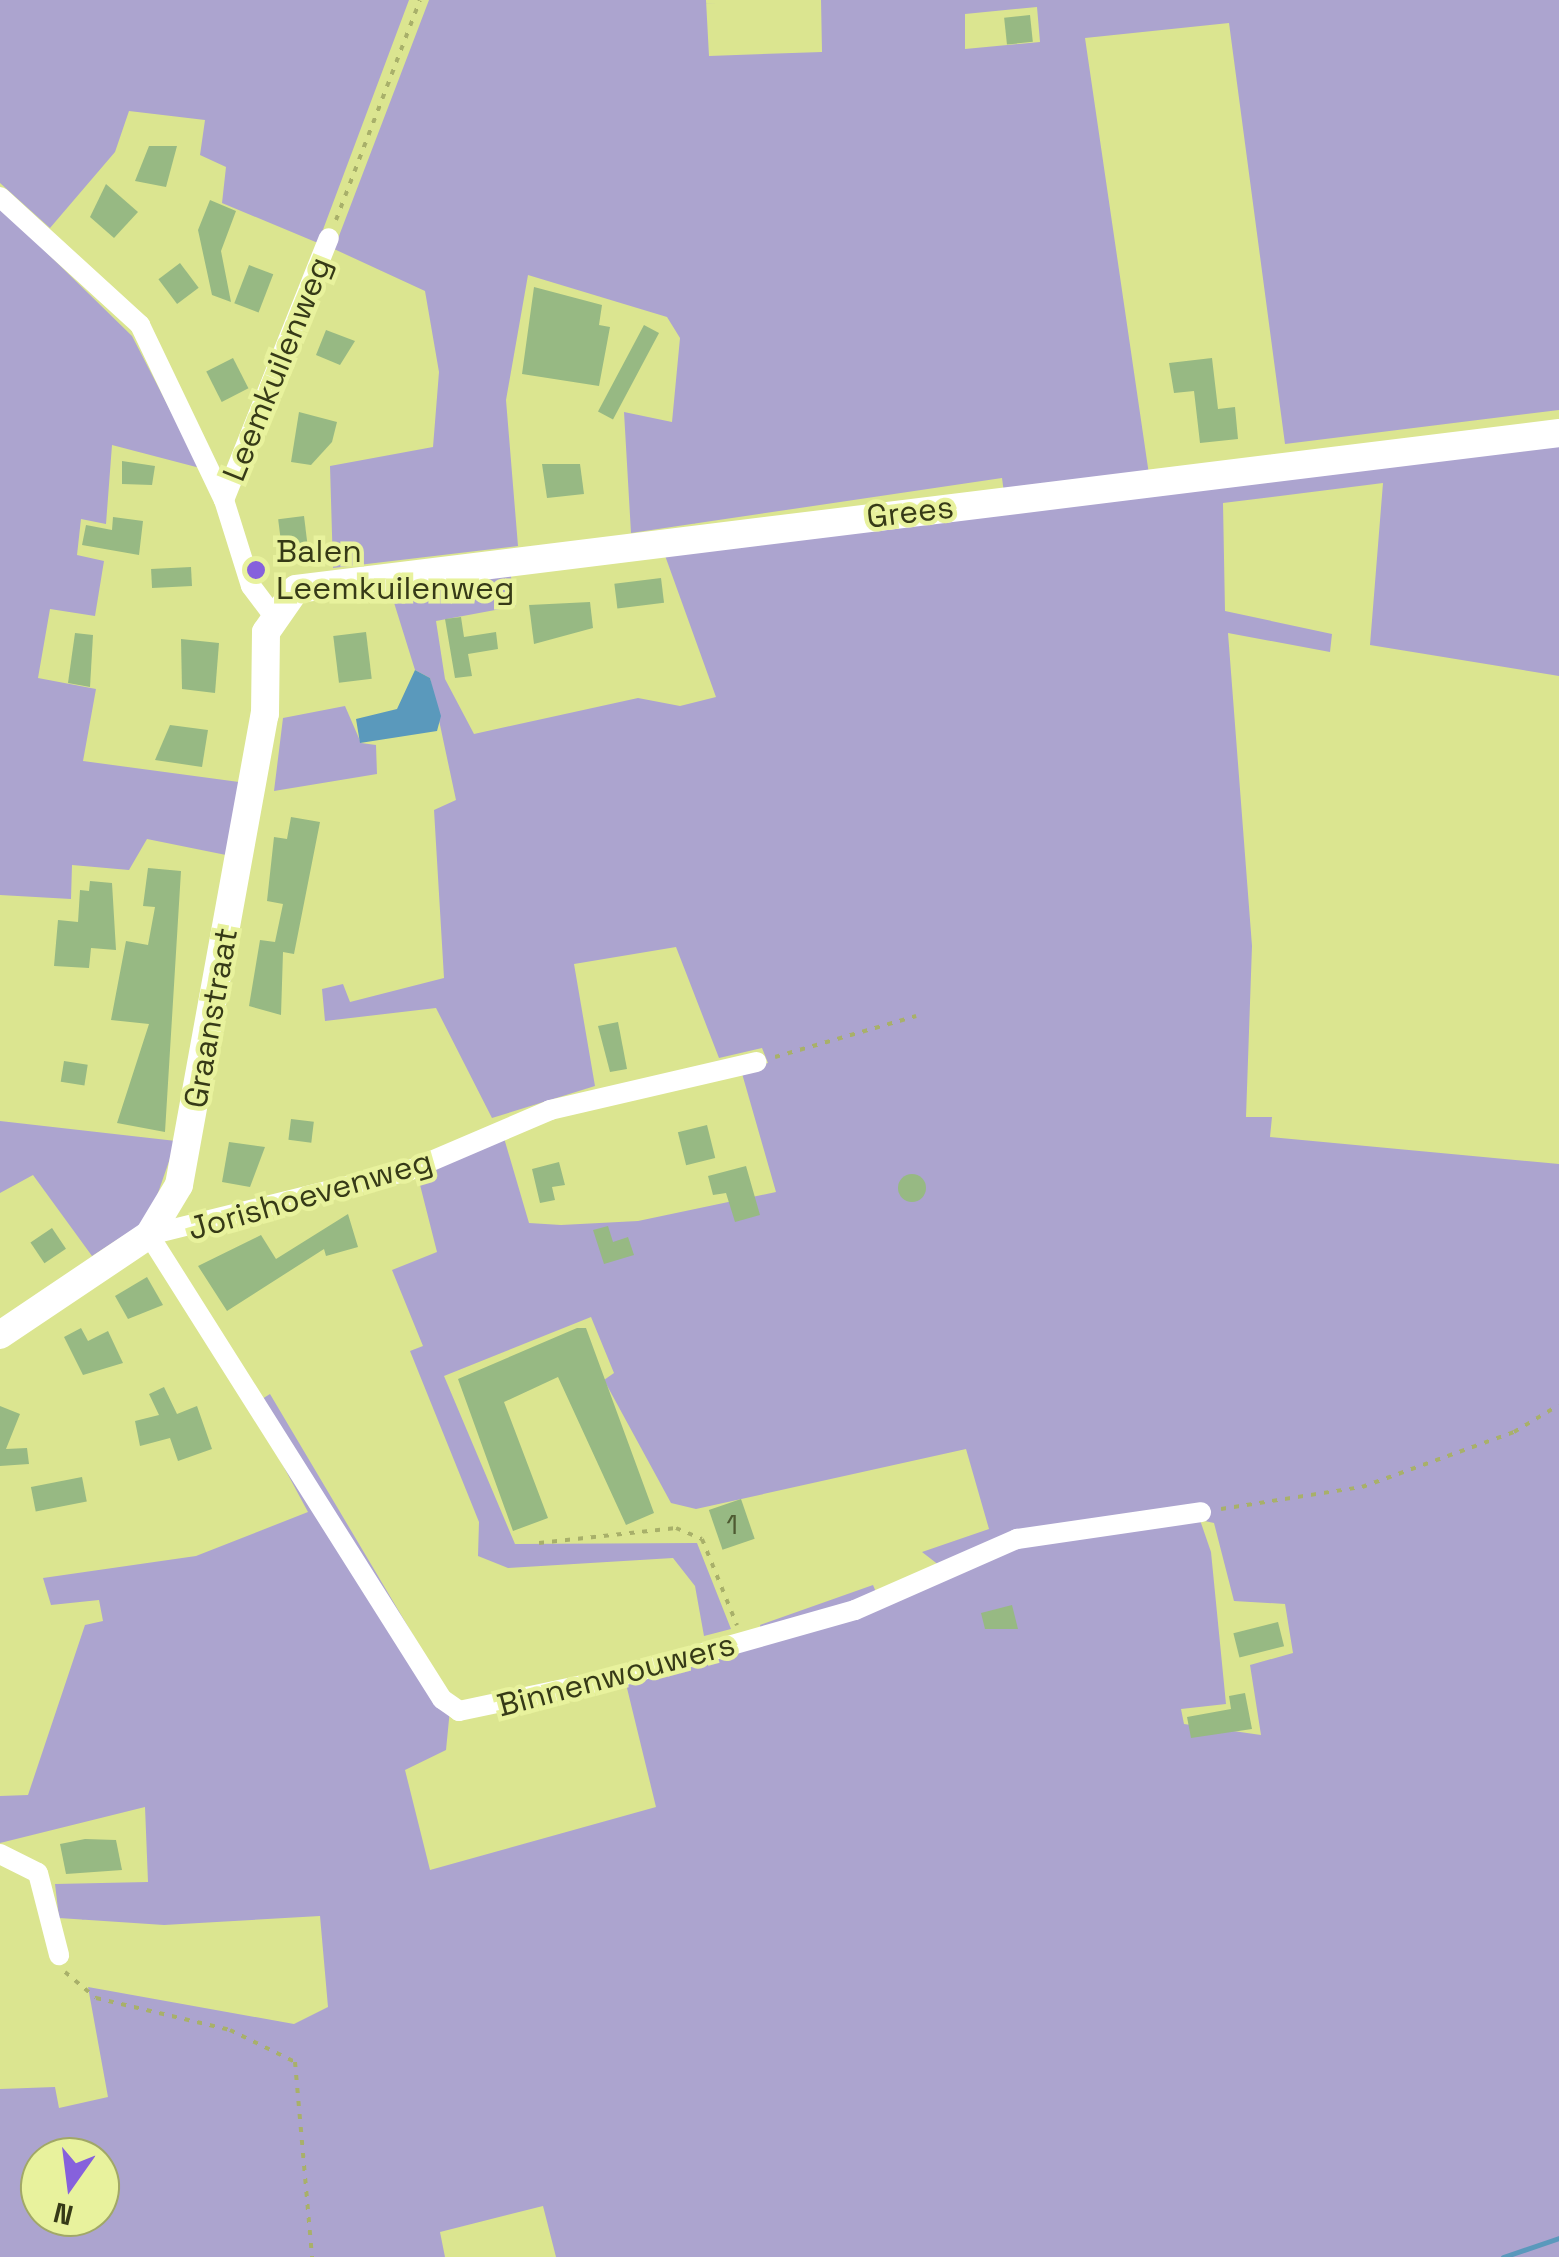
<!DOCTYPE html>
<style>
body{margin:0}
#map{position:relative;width:1559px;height:2257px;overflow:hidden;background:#dbe590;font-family:"Space Grotesk",sans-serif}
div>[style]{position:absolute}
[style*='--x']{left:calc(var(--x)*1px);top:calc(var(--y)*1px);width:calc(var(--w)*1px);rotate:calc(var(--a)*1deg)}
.green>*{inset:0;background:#aca4cf}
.water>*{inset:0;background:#5a99bc}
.stream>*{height:5px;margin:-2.5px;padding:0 2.5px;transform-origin:2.5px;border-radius:2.5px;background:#5a99bc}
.building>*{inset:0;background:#97b983;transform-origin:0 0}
.round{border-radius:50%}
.path>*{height:4px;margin-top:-2px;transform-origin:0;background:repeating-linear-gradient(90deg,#a8b06a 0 5px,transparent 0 13px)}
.street>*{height:20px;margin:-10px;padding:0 10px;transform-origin:10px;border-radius:10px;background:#fff}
.secondary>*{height:28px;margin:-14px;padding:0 14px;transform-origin:14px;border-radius:14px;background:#fff}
.dots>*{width:28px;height:28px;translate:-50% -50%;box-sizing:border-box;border:5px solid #e8f29d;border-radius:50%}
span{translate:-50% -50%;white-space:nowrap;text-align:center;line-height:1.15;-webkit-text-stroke:9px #e8f29d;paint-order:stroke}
.number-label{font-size:28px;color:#4e5a32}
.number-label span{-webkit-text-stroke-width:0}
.street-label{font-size:32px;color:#363a17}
.poi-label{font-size:32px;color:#363a17}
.left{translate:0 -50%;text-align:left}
.north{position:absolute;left:20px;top:2137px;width:100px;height:100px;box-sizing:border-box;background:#e8f29d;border:2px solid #a1a867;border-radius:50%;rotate:194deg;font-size:28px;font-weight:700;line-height:40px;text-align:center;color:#363a17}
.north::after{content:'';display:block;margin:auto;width:35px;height:45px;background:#8661dc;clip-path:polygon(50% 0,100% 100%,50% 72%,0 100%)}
</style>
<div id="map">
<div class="green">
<i style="clip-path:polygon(0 0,409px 0,318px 243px,222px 203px,226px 167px,200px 155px,205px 120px,129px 111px,115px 152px,50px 228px,0 183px)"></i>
<i style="clip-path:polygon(evenodd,429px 0,706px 0,709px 56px,822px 52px,821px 0,1559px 0,1559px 410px,1285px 444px,1229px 23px,1085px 38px,1152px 495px,1559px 442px,1559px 676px,1370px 645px,1383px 483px,1223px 503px,1225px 611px,1332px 634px,1330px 652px,1228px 633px,1252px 946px,1246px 1117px,1272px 1117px,1270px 1137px,1559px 1164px,1559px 2257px,556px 2257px,543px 2206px,440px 2232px,445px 2257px,0 2257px,0 2089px,55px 2087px,59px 2108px,108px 2097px,88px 1987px,294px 2024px,328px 2007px,320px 1916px,164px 1925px,59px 1918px,55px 1884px,148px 1882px,145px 1807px,0 1843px,0 1796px,28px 1795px,85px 1625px,103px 1621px,99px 1600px,51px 1605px,43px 1578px,196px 1556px,308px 1512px,251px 1406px,270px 1394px,451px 1699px,446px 1750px,405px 1770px,430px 1870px,656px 1807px,626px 1684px,763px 1640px,760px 1625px,873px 1585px,879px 1599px,944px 1569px,922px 1552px,989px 1529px,966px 1449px,696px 1509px,671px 1503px,604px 1380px,614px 1373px,591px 1317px,444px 1376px,515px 1544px,697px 1543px,731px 1629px,704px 1636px,695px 1586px,673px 1558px,508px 1568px,478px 1556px,479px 1522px,410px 1351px,423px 1346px,392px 1270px,437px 1252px,418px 1177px,504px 1138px,529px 1223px,561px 1225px,638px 1221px,776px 1192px,741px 1070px,768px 1063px,762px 1048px,719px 1058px,676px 947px,574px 964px,595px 1086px,492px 1118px,436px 1008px,325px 1021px,322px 989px,343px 984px,350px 1002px,444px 978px,434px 810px,456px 800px,430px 678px,415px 670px,391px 593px,510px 571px,516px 606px,436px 621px,445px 679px,474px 734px,638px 698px,680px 706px,716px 697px,663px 550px,1006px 508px,1002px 478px,631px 533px,624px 412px,672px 422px,680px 338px,667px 317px,528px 275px,506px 400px,518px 546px,333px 568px,330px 466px,433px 447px,439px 372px,425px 291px,334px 249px,429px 0,1037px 7px,1040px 42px,965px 49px,965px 14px,1037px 7px,429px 0,1200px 1520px,1214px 1523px,1234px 1601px,1285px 1604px,1293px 1653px,1250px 1665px,1261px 1735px,1184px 1724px,1181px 1709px,1226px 1704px,1211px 1552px,1200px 1520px,429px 0,40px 2157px,100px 2157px,100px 2217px,40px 2217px,40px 2157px)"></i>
<i style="clip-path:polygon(0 207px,132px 336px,200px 468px,112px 445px,106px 524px,81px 519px,77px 555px,104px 561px,95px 616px,50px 609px,38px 678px,96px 689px,83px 761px,239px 782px,226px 855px,147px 839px,129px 870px,72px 865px,71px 899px,0 895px)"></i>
<i style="clip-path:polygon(345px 706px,361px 743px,376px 745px,377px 774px,274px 791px,283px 718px)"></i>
<i style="clip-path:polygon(0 1121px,176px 1141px,149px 1219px,92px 1256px,33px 1175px,0 1193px)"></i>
</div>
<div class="water">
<i style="clip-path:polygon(415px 670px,430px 678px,441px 716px,437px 731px,360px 743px,356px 719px,397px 709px)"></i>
</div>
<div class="stream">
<i style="--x:1503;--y:2257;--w:59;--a:-18.7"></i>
</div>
<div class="building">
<i style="left:1030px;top:15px;width:27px;height:26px;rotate:84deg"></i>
<i style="clip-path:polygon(149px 146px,177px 146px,166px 187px,135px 181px)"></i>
<i style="clip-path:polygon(106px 184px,138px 212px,114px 238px,90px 217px)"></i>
<i style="clip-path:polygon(210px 200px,236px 211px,221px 251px,231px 302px,212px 295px,198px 230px)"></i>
<i style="left:180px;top:263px;width:31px;height:27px;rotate:53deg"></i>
<i style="left:249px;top:265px;width:26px;height:41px;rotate:21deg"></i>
<i style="clip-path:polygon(534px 287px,602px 305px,599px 325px,610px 327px,599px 386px,522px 374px)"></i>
<i style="left:644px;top:325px;width:17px;height:98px;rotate:28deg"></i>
<i style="clip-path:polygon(326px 330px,355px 341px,340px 365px,316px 355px)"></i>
<i style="left:233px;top:358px;width:34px;height:30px;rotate:63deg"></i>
<i style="clip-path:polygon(1212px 358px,1218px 409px,1235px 407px,1238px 439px,1200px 443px,1194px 391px,1174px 393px,1169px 363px)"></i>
<i style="clip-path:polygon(299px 412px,337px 422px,332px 442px,311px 465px,291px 462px)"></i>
<i style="clip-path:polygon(122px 461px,155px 466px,152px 485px,122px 484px)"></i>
<i style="clip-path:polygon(542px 464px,580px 464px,584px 494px,547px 498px)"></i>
<i style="left:304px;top:516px;width:31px;height:26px;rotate:83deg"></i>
<i style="clip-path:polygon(113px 517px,143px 521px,139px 555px,82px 545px,86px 525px,112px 530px)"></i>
<i style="left:191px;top:567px;width:19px;height:40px;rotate:87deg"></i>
<i style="left:661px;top:578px;width:25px;height:47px;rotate:83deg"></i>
<i style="clip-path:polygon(590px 602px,593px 628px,534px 644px,529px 605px)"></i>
<i style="clip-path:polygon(461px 617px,464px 637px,496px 632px,498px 649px,468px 654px,472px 676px,455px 678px,445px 619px)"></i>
<i style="left:366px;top:632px;width:47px;height:33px;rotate:83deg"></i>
<i style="clip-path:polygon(75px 633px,93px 635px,90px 687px,68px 683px)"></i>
<i style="clip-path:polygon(181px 639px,219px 643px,215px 693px,182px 689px)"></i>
<i style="clip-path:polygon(170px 725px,208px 730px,202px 767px,155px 760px)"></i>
<i style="clip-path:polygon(291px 817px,320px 822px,294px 954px,283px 952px,281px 1015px,249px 1006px,260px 940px,275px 942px,283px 904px,267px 901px,274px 837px,287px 839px)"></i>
<i style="clip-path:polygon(148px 868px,181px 871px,165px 1132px,117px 1123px,149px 1024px,111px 1020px,126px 941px,148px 945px,155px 907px,143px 906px)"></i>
<i style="clip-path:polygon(90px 881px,112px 883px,116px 950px,91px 948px,89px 968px,54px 966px,58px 920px,78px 922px,80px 890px,89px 891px)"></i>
<i style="clip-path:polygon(618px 1022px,627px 1069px,610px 1072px,598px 1026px)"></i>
<i style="left:64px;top:1061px;width:24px;height:21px;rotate:9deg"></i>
<i style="left:291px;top:1119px;width:23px;height:21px;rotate:7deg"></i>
<i style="left:707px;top:1125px;width:34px;height:30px;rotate:76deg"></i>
<i style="clip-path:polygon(229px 1142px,265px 1147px,250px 1187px,222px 1182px)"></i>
<i style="clip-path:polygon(559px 1162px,565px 1185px,552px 1187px,555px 1200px,540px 1203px,532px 1169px)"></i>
<i style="clip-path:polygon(746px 1166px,760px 1215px,735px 1222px,726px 1193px,713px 1195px,708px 1176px)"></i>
<i class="round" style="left:898px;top:1174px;width:28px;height:28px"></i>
<i style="clip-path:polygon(348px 1214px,358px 1247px,326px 1256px,324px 1249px,227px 1311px,198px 1266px,261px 1235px,276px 1259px)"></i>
<i style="clip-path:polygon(608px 1226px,613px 1242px,628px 1237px,634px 1255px,604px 1264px,593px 1230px)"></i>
<i style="left:52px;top:1228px;width:25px;height:26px;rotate:56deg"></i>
<i style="clip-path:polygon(147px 1277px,163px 1305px,128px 1319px,115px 1296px)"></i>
<i style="clip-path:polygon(81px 1328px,88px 1341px,108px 1331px,123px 1363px,83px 1375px,64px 1337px)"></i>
<i style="clip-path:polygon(577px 1328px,586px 1328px,654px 1513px,626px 1525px,558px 1377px,504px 1402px,548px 1518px,513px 1531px,458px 1379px)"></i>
<i style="clip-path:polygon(164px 1387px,177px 1414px,197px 1406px,212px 1449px,178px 1461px,170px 1438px,140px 1446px,135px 1421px,159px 1415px,149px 1394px)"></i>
<i style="clip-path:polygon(0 1406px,20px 1414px,6px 1449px,27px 1448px,29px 1464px,0 1466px)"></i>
<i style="left:82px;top:1477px;width:25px;height:52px;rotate:79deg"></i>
<i style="left:741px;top:1499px;width:42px;height:34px;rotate:71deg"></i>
<i style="clip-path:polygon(1012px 1605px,1018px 1629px,985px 1629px,981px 1613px)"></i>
<i style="left:1278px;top:1622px;width:25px;height:46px;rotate:76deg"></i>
<i style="clip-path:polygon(1245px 1693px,1252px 1729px,1191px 1738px,1187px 1717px,1231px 1709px,1229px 1696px)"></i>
<i style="clip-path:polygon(85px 1839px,116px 1840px,122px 1870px,66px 1874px,60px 1844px)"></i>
</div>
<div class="path">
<i style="--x:336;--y:220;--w:235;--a:-69.1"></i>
<i style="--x:775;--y:1057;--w:147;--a:-16.2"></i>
<i style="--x:1221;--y:1509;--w:143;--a:-8.9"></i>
<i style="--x:1362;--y:1487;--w:162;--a:-19.9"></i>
<i style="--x:1514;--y:1432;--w:52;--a:-31"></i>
<i style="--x:539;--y:1543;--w:138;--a:-6.2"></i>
<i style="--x:676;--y:1528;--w:28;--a:23"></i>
<i style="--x:702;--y:1539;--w:93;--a:67.9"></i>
<i style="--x:65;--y:1972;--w:40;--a:40"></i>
<i style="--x:96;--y:1998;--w:138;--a:13.4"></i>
<i style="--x:230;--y:2030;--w:72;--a:26.2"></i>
<i style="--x:295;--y:2062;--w:196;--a:85"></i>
</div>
<div class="street">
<i style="--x:0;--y:197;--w:190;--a:42.4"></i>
<i style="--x:140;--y:325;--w:194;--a:64.4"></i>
<i style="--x:224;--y:500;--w:90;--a:72.6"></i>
<i style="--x:251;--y:586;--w:36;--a:53"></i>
<i style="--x:224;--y:500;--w:282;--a:-68.2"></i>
<i style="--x:149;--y:1235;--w:549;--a:57.73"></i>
<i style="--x:442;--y:1699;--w:21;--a:35"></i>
<i style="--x:459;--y:1711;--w:159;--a:-11.9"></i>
<i style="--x:615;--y:1678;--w:249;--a:-15.8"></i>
<i style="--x:855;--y:1610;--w:177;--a:-23.7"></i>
<i style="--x:1017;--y:1539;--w:186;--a:-8.3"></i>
<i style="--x:149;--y:1235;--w:267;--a:-13.9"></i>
<i style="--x:408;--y:1171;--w:155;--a:-23.2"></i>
<i style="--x:550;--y:1110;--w:212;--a:-13.1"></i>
<i style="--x:0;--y:1854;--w:42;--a:26.6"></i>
<i style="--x:38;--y:1873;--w:85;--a:75.6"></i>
</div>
<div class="secondary">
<i style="--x:0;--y:1335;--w:179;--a:-33.9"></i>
<i style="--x:149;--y:1235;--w:58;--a:-59"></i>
<i style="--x:179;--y:1185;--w:479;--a:-79.7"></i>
<i style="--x:265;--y:714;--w:82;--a:-89.3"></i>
<i style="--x:266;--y:632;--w:52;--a:-55.1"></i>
<i style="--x:296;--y:589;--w:1273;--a:-7.04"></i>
</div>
<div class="dots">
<i style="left:256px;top:570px;background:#8661dc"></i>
</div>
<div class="number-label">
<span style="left:732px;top:1524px">1</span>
</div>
<div class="street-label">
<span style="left:277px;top:369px;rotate:-68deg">Leemkuilenweg</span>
<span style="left:910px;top:512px;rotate:-7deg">Grees</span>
<span style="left:211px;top:1018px;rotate:-80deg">Graanstraat</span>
<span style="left:310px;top:1195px;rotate:-16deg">Jorishoevenweg</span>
<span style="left:616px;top:1675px;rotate:-15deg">Binnenwouwers</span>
</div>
<div class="poi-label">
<span class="left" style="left:276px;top:570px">Balen<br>Leemkuilenweg</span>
</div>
<div class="north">N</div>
</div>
